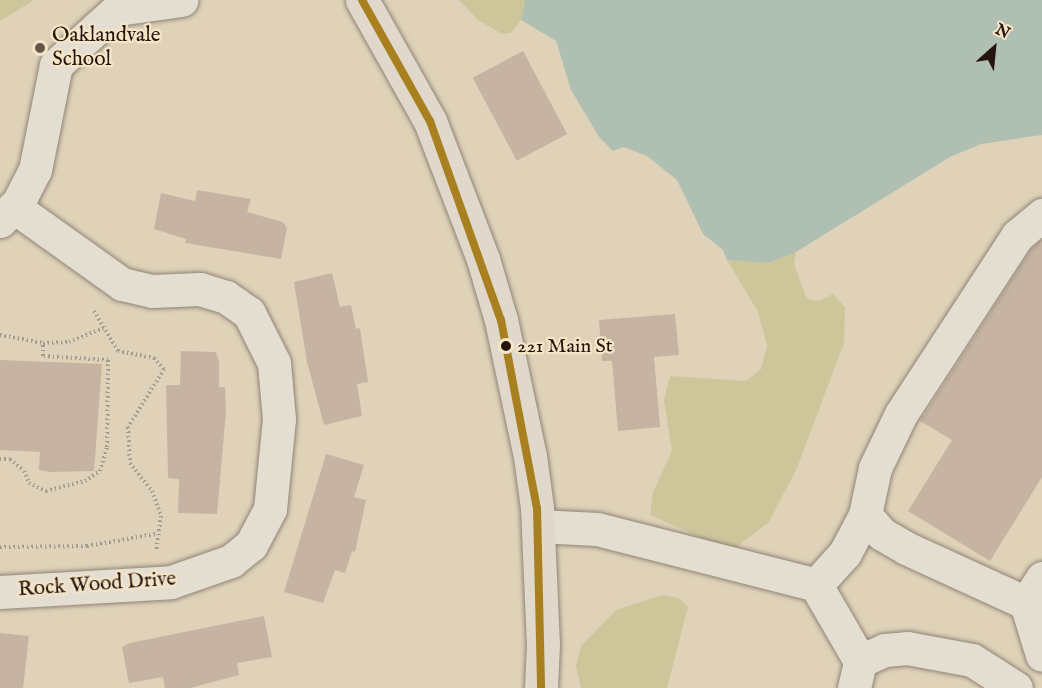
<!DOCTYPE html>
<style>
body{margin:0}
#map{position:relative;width:1042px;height:688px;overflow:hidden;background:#dfd2b8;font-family:"IM FELL English",serif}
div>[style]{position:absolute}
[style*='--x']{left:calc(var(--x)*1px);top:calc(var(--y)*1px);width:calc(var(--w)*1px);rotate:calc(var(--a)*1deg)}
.green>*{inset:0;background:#cec69b}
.water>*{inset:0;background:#afc0b2}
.building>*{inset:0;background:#c6b3a2;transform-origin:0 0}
.path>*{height:4px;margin-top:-2px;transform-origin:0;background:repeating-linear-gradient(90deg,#a19a90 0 1.5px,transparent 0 4.5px)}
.roads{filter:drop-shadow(0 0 2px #8f8576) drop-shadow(0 0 2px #8f8576)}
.minor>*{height:33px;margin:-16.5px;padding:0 16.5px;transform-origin:16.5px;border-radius:16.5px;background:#e4ded2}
.major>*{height:33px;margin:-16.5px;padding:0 16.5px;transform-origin:16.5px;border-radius:16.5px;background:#e0d8ca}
.bus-1>*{height:8px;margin:-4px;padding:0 4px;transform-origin:4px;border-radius:4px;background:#a88020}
.dots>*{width:16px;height:16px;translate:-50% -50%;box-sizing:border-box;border:3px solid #f4e5c7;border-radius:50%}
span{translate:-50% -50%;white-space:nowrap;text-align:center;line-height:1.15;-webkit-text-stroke:4.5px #f4e5c7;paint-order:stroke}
.bus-label{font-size:20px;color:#26150e}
.left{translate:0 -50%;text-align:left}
.poi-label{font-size:21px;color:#26150e}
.street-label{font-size:21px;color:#26150e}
.north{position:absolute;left:964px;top:18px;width:60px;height:60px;-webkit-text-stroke:4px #f4e5c7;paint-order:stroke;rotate:27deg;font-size:16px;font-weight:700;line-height:24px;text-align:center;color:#26150e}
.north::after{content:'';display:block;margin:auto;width:21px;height:27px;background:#26150e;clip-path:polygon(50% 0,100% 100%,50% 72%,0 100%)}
</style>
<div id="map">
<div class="green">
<i style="clip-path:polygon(0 0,34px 0,0 21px)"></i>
<i style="clip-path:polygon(459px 0,525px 0,521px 20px,511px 33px,502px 34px,478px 20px)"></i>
<i style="clip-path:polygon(796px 252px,794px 264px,807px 299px,819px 301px,833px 294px,845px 307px,844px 343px,797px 468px,769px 522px,731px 551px,650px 515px,653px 492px,672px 451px,664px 400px,670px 376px,746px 381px,761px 369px,767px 346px,758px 312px,727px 260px,768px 263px)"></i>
<i style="clip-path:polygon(662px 595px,678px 598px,688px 607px,667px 688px,581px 688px,576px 666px,581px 646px,616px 610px)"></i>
</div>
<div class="water">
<i style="clip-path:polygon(525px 0,1042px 0,1042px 135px,981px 144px,950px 157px,796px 252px,768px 263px,727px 260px,723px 250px,703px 234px,677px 180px,647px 156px,624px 147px,613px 151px,599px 137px,571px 90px,556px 41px,521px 20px)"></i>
</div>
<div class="building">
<i style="left:523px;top:51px;width:94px;height:57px;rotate:62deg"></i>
<i style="clip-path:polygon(197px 190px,251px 199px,247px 212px,283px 222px,287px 228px,281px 259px,185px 243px,186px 239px,154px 229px,161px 193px,195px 201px)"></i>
<i style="clip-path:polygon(1042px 239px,1042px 477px,990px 561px,908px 511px,952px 440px,920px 421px,1031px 249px)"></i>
<i style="clip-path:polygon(332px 273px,340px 307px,351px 305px,356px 329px,360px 328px,368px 382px,357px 384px,362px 416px,324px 425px,307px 362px,294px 282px)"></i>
<i style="clip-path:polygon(675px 314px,679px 355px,654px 357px,660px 427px,618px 431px,612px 361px,602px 361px,599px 320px)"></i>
<i style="clip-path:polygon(181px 351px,216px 352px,219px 362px,219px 387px,225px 387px,226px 412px,217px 514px,178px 513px,179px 479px,168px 478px,166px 385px,180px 385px)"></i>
<i style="clip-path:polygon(0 360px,102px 364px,94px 471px,50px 472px,39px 470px,40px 452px,0 450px)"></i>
<i style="clip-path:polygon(326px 454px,364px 465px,354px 497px,366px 500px,355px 552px,352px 551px,345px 573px,335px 570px,323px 603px,284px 592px)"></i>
<i style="clip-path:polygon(264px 616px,272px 657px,237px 663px,239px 675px,190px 688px,165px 688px,163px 677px,129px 683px,122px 647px,130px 643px)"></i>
<i style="clip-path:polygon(0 633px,29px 636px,23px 688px,0 688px)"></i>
</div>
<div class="path">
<i style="--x:94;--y:311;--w:47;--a:59"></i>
<i style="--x:118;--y:351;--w:37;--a:11"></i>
<i style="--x:154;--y:358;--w:15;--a:48"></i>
<i style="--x:164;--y:369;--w:68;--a:121.8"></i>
<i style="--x:128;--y:427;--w:36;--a:87"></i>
<i style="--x:130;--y:463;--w:36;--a:52"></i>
<i style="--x:152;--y:491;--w:27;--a:70"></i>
<i style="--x:161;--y:516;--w:34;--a:98"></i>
<i style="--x:0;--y:335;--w:44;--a:10.5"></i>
<i style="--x:43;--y:343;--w:26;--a:-2"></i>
<i style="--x:69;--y:342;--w:37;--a:-22"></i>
<i style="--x:0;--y:459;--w:10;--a:0"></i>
<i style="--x:10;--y:459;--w:18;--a:41"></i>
<i style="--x:24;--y:471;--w:13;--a:67"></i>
<i style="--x:29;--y:483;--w:19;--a:25"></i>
<i style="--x:46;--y:491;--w:40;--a:-14.4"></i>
<i style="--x:85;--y:481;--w:18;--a:-34"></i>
<i style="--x:100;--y:471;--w:25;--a:-74"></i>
<i style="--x:107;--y:447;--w:87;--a:-89.3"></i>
<i style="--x:108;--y:360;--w:65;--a:-176.5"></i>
<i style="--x:43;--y:356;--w:13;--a:-90"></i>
<i style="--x:0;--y:547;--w:87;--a:-0.7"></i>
<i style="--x:87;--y:546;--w:69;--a:-10"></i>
</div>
<div class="roads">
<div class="minor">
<i style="--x:130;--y:0;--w:15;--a:143"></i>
<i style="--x:118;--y:9;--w:64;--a:-8.1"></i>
<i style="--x:0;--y:221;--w:25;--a:-45"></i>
<i style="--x:18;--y:203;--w:37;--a:-63"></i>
<i style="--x:35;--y:170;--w:107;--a:-78.7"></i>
<i style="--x:56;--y:65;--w:84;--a:-42.1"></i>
<i style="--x:865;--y:515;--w:25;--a:48"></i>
<i style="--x:882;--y:534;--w:28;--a:30"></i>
<i style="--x:906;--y:548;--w:132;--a:24.6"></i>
<i style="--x:1026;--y:603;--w:30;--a:-57"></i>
<i style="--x:538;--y:526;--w:59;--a:2.9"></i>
<i style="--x:597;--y:529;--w:226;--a:14.3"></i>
<i style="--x:0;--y:592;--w:171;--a:-3.3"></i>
<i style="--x:171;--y:582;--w:64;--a:-19.3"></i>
<i style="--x:231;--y:561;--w:26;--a:-39"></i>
<i style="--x:251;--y:545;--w:41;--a:-62.2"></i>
<i style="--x:270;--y:509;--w:90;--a:-84.3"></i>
<i style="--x:279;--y:419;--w:56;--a:-95.1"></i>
<i style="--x:274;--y:363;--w:56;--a:-116.6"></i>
<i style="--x:249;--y:313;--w:28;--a:-145"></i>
<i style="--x:226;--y:297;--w:27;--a:-163"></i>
<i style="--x:200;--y:289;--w:48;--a:177.6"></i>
<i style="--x:152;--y:291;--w:31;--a:-167"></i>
<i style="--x:122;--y:284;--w:133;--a:-144.5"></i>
<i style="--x:1026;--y:603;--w:54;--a:72.9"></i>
<i style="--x:860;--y:661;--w:88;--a:-120.1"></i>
<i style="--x:816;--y:585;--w:43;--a:-47.8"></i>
<i style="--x:845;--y:553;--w:43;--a:-62.2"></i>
<i style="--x:865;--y:515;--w:48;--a:-78"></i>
<i style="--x:875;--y:468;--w:60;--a:-64.3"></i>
<i style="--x:901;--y:414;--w:212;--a:-56.9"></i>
<i style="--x:1017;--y:236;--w:33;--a:-40"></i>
<i style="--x:854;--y:688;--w:28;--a:-77"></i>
<i style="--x:860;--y:661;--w:27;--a:-24"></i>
<i style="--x:885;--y:650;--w:22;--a:-5"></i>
<i style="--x:907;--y:648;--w:66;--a:10.5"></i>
<i style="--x:972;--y:660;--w:52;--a:32.5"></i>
</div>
<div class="major">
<i style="--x:362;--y:0;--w:139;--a:60.7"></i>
<i style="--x:430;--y:121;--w:148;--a:69"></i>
<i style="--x:483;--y:259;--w:64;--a:73.6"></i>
<i style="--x:501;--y:320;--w:139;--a:78"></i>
<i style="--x:530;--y:456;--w:52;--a:82.3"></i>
<i style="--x:537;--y:508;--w:136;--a:87.5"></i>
<i style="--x:543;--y:644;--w:44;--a:92.6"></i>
</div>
</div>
<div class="bus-1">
<i style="--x:362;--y:0;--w:139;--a:60.7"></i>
<i style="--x:430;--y:121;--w:211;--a:70.4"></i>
<i style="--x:501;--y:320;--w:191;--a:79.2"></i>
<i style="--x:537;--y:508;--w:180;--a:88.7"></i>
</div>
<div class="dots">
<i style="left:40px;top:48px;background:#67574a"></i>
<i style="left:506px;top:346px;background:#26150e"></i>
</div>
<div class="bus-label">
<span class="left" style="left:517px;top:346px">221 Main St</span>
</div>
<div class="poi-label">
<span class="left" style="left:52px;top:48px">Oaklandvale<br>School</span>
</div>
<div class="street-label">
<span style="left:97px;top:585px;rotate:-4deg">Rock Wood Drive</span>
</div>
<div class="north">N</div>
</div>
